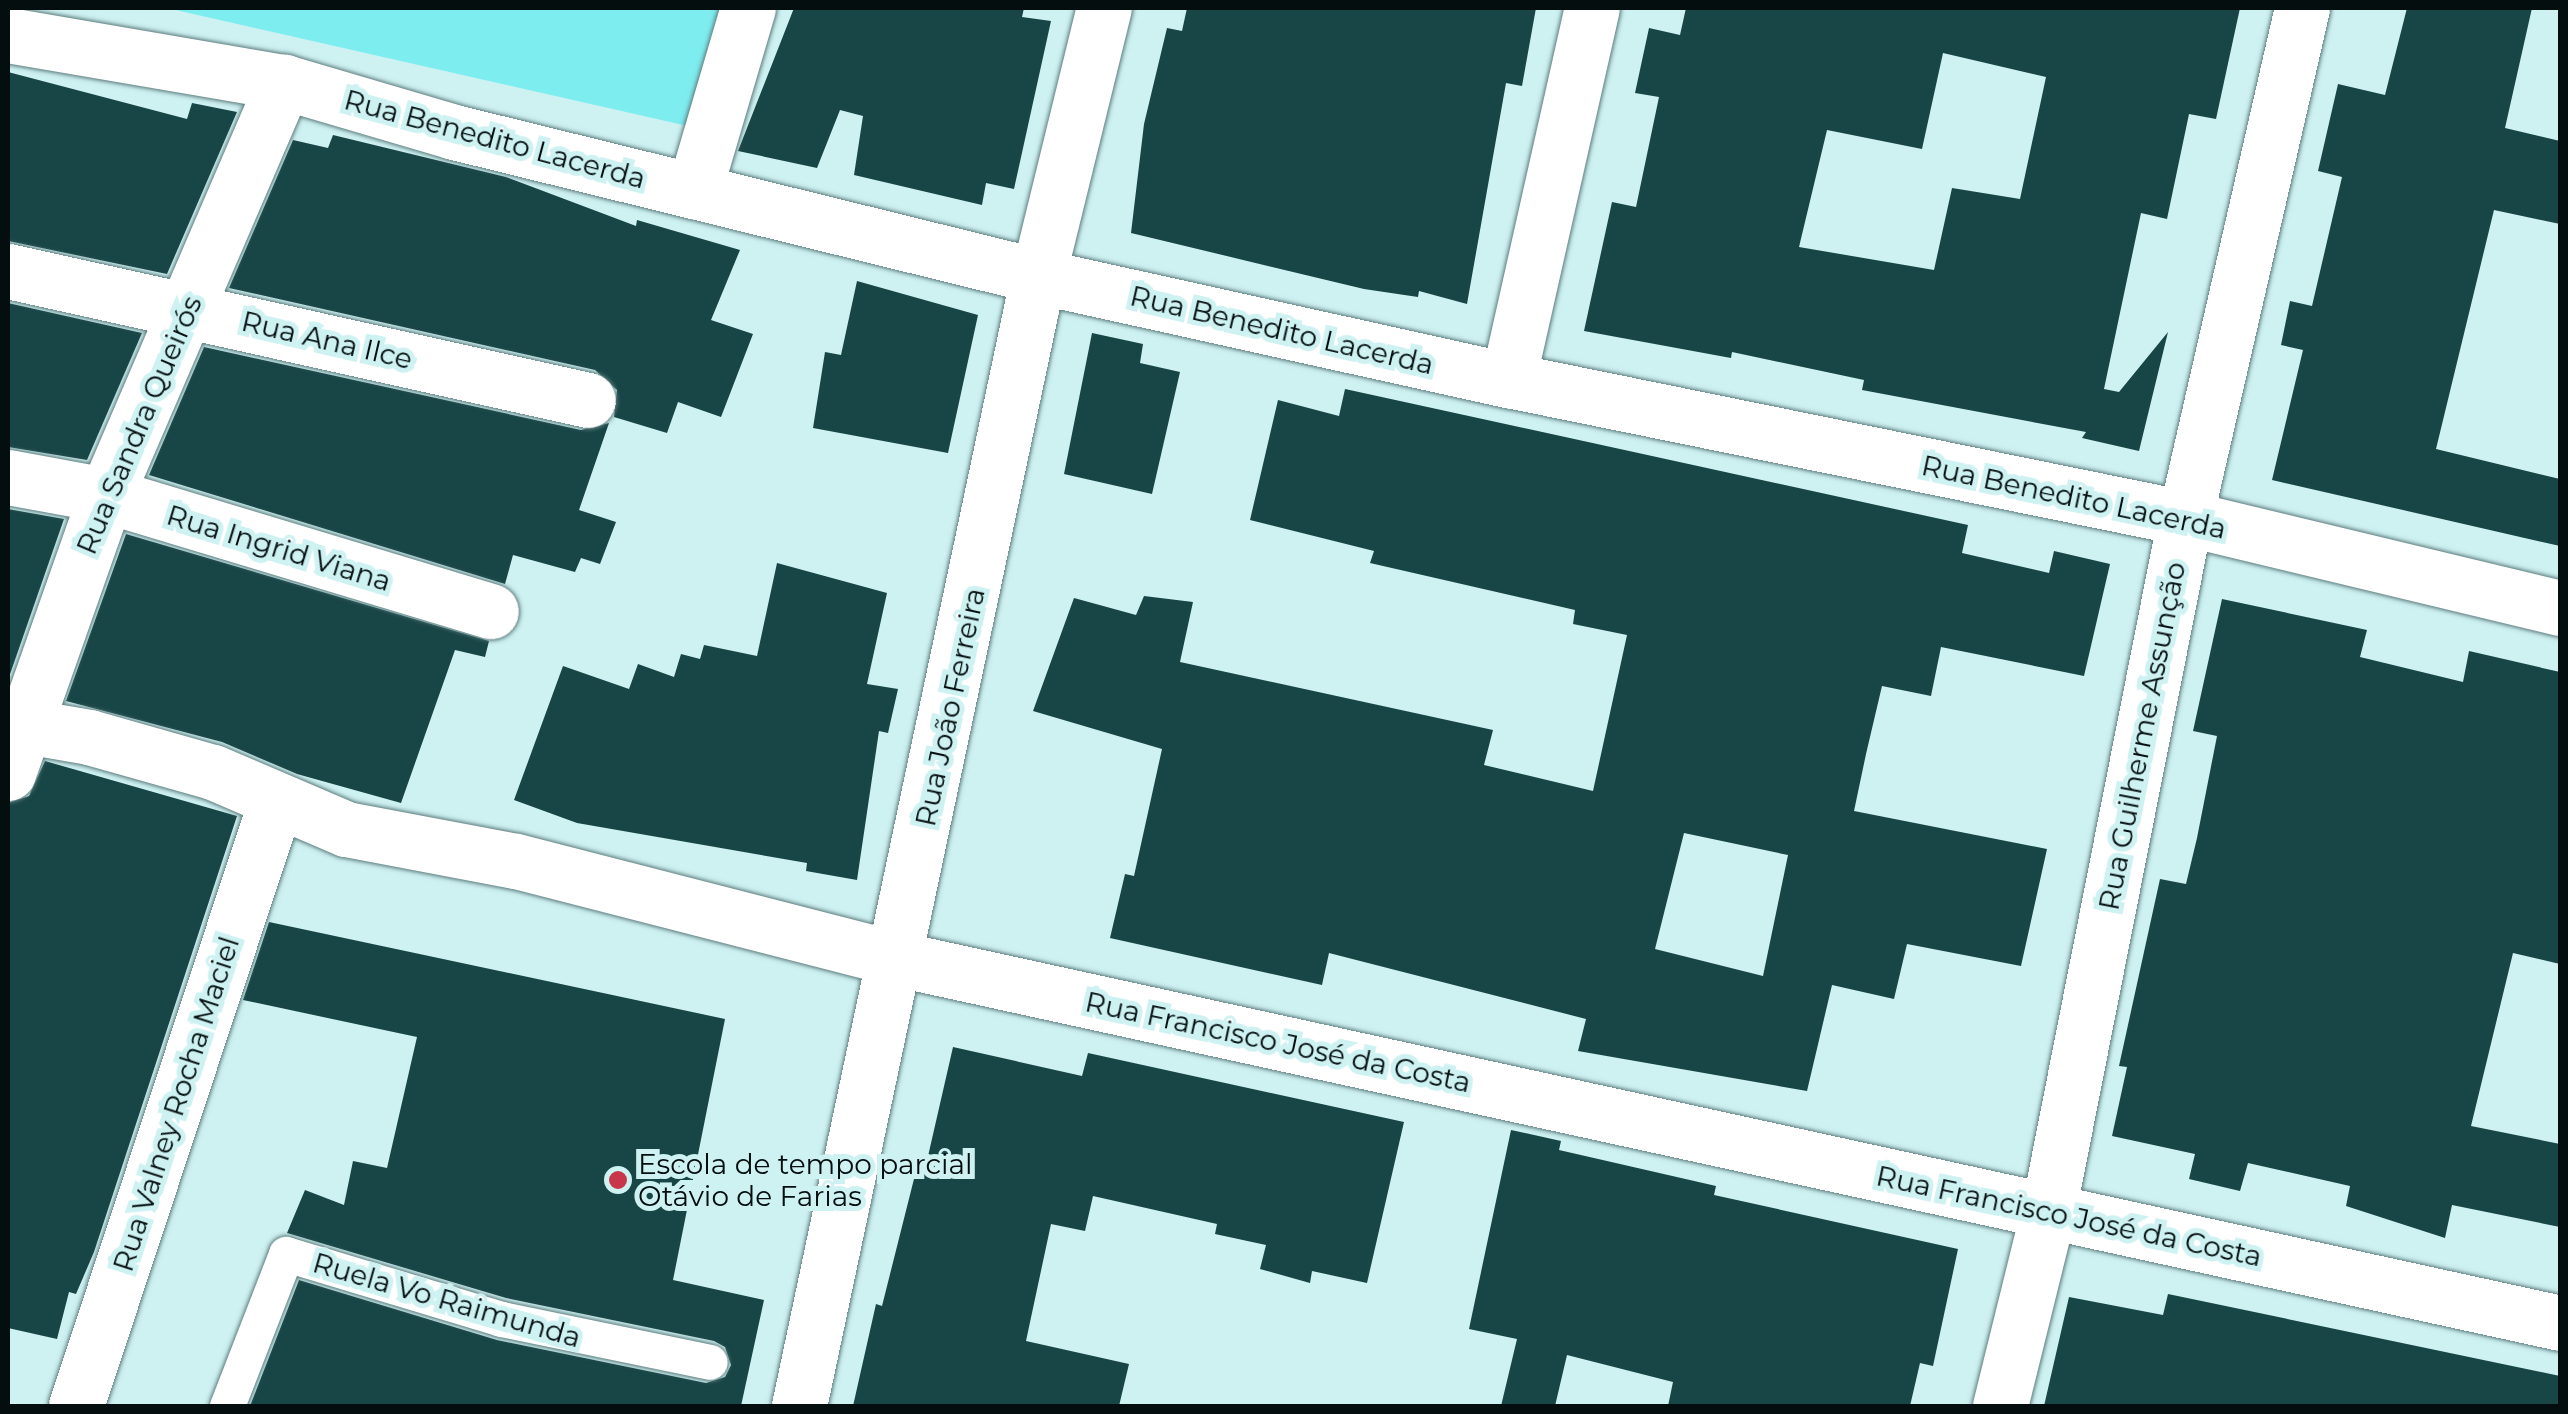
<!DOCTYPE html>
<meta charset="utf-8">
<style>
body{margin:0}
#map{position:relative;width:2568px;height:1414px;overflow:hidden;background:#cef1f2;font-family:Montserrat,sans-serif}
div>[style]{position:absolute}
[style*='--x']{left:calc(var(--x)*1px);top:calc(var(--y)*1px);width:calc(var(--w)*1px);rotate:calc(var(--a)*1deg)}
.green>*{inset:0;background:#7eedf0}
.building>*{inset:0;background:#184546}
.roads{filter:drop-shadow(0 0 2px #5d7c7d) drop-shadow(0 0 2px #5d7c7d)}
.lane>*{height:35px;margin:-17.5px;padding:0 17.5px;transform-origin:17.5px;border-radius:17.5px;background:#fff}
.street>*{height:55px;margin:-27.5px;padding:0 27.5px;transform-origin:27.5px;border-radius:27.5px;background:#fff}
.dots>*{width:28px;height:28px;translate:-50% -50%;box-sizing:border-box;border:5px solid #cef1f2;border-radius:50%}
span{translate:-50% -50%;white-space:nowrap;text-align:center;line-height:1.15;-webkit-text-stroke:10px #cef1f2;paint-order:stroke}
.street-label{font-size:28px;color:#040e0f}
.poi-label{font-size:28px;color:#040e0f}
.left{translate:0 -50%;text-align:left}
.frame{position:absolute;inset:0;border:10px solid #040e0f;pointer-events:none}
</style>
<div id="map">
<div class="green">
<i style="clip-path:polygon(167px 8px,729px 8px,701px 129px)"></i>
</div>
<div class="building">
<i style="clip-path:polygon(794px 8px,1024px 8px,1022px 17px,1051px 21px,1014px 189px,986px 183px,982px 205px,854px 175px,863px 116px,840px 110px,817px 168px,738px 151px)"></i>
<i style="clip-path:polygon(1187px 8px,1536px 8px,1522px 86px,1506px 83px,1467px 304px,1419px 291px,1418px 297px,1364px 289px,1131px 233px,1144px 124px,1167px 28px,1182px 31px)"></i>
<i style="clip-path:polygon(evenodd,1686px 8px,2240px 8px,2216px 119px,2189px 114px,2167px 219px,2141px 213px,2104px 389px,2119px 392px,2168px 332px,2139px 451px,2082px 438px,2086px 432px,1862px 390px,1864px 380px,1732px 352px,1731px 358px,1584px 331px,1612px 202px,1636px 207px,1659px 97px,1635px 93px,1649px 28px,1680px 35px,1686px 8px,1943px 53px,2046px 77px,2020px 199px,1952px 188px,1934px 270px,1799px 247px,1827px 130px,1922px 149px,1943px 53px)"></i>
<i style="clip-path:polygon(2407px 8px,2532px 8px,2505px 128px,2560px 141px,2560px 224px,2494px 210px,2436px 449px,2560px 479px,2560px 546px,2272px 480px,2303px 350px,2281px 345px,2290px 301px,2312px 306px,2342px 177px,2318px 171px,2338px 84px,2385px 95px)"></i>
<i style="clip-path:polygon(8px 72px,187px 119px,192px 103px,237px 112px,167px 274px,8px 241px)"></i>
<i style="clip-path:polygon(333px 135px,506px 177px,636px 226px,637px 220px,740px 250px,711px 320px,753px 334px,721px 417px,678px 402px,667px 433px,614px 417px,617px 390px,595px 370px,229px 288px,293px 140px,328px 148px)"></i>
<i style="clip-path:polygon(857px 281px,978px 315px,948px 453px,813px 428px,825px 352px,841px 355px)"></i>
<i style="clip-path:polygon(8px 303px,142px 333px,87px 460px,8px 447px)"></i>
<i style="clip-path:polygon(1092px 333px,1143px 344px,1140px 363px,1180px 372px,1152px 494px,1064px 474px)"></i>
<i style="clip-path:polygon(204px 347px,581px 430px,609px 423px,579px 510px,616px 522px,600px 564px,581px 558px,575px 572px,513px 555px,505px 584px,149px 475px)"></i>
<i style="clip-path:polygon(evenodd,1345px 389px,1968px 525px,1962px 553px,2049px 573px,2054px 551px,2110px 564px,2084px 676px,1941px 647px,1931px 696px,1882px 686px,1866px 754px,1854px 811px,2047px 849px,2021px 966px,1907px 944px,1894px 999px,1832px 985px,1807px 1091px,1578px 1051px,1586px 1019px,1329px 953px,1322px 985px,1110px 938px,1125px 874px,1134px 876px,1162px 749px,1033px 711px,1074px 598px,1136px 615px,1144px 596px,1193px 602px,1180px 662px,1493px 730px,1484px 765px,1593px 791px,1627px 635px,1573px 624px,1575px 610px,1370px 563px,1374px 551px,1250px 520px,1278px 400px,1339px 416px,1345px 389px,1684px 833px,1788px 855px,1763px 976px,1655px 949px,1684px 833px)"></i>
<i style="clip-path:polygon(8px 509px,64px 519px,8px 680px)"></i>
<i style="clip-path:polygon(126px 534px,489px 641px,485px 657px,455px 650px,401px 803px,297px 774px,222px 742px,66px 701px)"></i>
<i style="clip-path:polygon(777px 563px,887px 593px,867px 684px,898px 689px,888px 733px,879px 731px,857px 880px,806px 871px,807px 863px,577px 823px,514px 800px,563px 666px,629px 689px,638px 664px,674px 677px,681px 654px,700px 659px,704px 645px,757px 656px)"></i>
<i style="clip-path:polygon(2222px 599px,2367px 630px,2360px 657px,2463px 682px,2469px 651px,2560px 672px,2560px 964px,2513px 953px,2471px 1126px,2560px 1144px,2560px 1227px,2452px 1205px,2445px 1238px,2346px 1206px,2350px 1186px,2248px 1163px,2240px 1191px,2189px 1179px,2195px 1154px,2112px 1136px,2127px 1067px,2119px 1066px,2160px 879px,2186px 884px,2197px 838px,2217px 736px,2193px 731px)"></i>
<i style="clip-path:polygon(45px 761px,237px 816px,94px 1252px,76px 1294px,69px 1292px,57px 1339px,8px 1328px,8px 803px,29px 796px)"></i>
<i style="clip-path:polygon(269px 922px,725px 1019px,673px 1280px,764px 1300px,741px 1406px,250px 1406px,299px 1280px,497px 1340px,706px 1383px,725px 1377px,731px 1365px,725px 1347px,714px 1341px,506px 1298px,287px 1233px,305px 1190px,344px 1205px,353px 1161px,387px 1168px,417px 1037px,243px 1000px)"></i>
<i style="clip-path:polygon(953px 1047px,1082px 1076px,1088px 1053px,1404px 1122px,1367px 1283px,1312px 1271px,1310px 1283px,1260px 1269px,1266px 1245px,1215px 1234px,1217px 1224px,1093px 1196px,1085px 1231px,1051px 1224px,1026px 1341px,1129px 1364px,1119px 1406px,853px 1406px,876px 1304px,882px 1306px,918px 1163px,926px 1165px)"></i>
<i style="clip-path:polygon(1511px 1130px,1561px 1141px,1559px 1150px,1716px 1186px,1714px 1195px,1958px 1249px,1933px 1366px,1920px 1363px,1910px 1406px,1668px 1406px,1673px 1382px,1567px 1355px,1555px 1406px,1501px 1406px,1517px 1339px,1469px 1329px)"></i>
<i style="clip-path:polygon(2168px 1294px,2560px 1376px,2560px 1406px,2044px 1406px,2069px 1297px,2163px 1315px)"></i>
</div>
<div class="roads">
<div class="lane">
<i style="--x:227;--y:1406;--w:163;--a:-68.8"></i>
<i style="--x:286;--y:1254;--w:225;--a:16.8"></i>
<i style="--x:501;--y:1319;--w:213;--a:11.6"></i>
</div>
<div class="street">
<i style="--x:8;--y:35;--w:280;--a:9.7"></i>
<i style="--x:284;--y:82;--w:177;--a:16.4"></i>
<i style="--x:454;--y:132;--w:601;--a:13.85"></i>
<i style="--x:1038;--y:276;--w:481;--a:12.5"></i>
<i style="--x:1508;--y:380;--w:691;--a:11.52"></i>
<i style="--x:2185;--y:518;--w:386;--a:13.5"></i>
<i style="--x:694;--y:191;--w:191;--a:-73.6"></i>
<i style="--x:8;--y:271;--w:594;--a:12.54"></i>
<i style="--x:1508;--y:380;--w:381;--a:-77.3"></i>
<i style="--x:8;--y:477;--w:100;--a:10.4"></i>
<i style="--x:106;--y:495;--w:402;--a:16.8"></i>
<i style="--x:8;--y:723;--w:82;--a:9.8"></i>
<i style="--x:89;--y:737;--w:129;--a:15.8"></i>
<i style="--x:213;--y:772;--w:145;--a:23.2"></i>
<i style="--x:346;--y:829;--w:173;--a:10.7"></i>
<i style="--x:516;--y:861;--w:394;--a:14.4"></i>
<i style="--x:898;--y:959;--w:1701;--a:12.35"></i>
<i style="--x:8;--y:773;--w:295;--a:-70.6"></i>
<i style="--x:106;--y:495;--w:450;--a:-66.7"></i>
<i style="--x:76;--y:1406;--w:637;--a:-71.71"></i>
<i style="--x:799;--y:1406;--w:1155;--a:-78.06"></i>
<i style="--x:1038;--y:276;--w:276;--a:-76.2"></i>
<i style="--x:2000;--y:1406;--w:200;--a:-76.1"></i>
<i style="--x:2048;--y:1212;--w:707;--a:-78.83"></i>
<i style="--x:2185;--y:518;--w:523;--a:-77.08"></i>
</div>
</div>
<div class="dots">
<i style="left:618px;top:1180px;background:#c7364a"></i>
</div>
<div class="street-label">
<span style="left:495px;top:139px;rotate:15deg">Rua Benedito Lacerda</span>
<span style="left:1282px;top:330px;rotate:13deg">Rua Benedito Lacerda</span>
<span style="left:327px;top:340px;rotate:13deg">Rua Ana Ilce</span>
<span style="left:139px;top:425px;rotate:-67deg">Rua Sandra Queirós</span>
<span style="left:2074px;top:497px;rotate:12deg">Rua Benedito Lacerda</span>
<span style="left:279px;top:548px;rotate:17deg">Rua Ingrid Viana</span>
<span style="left:950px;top:707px;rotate:-78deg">Rua João Ferreira</span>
<span style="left:2142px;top:736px;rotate:-79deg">Rua Guilherme Assunção</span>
<span style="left:1278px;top:1042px;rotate:12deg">Rua Francisco José da Costa</span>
<span style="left:176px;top:1104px;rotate:-72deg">Rua Valney Rocha Maciel</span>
<span style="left:2069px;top:1216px;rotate:12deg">Rua Francisco José da Costa</span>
<span style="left:447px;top:1300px;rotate:16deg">Ruela Vo Raimunda</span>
</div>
<div class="poi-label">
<span class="left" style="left:638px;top:1180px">Escola de tempo parcial<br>Otávio de Farias</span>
</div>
<div class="frame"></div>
</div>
